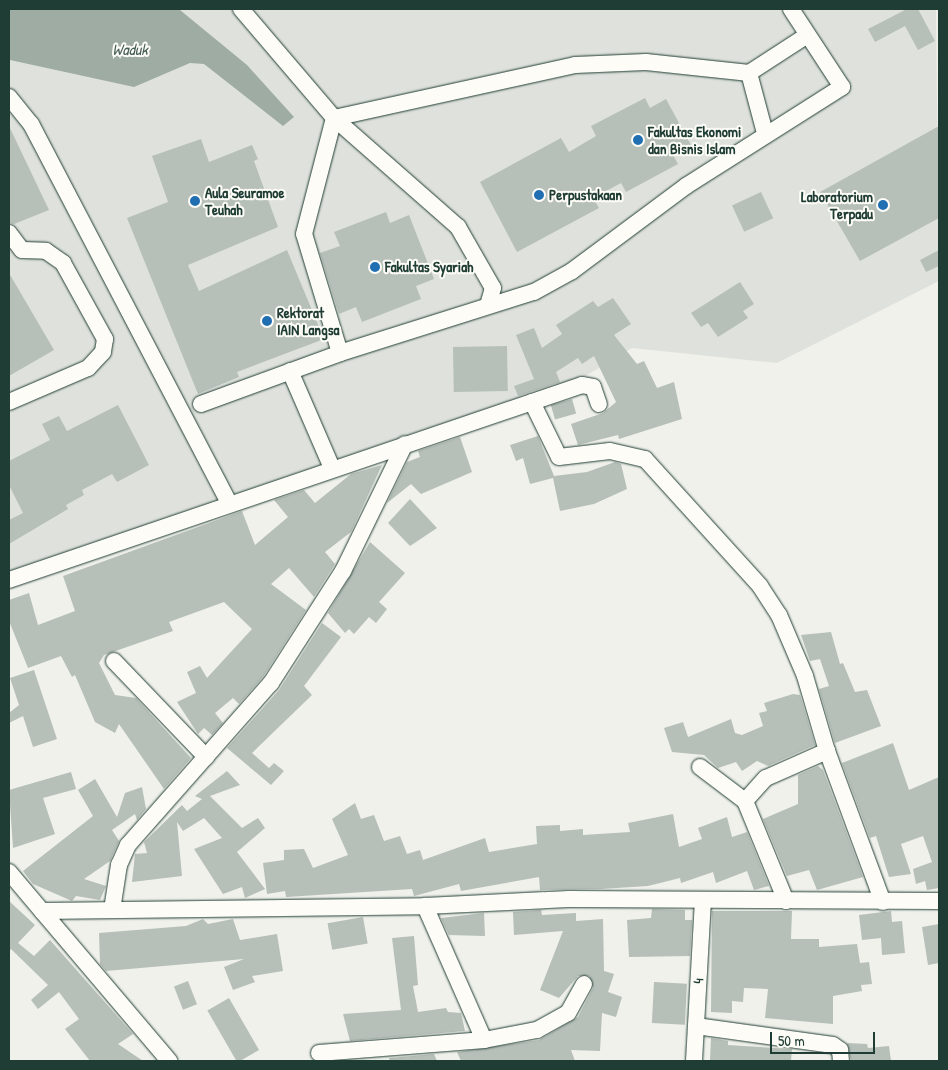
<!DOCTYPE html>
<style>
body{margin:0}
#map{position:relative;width:948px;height:1070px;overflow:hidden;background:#f0f1eb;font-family:"Patrick Hand",sans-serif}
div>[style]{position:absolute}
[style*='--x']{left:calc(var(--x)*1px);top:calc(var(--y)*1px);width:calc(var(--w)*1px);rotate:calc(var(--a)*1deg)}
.built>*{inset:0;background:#dfe2dc}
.water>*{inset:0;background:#9faca4}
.building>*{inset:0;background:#b6bfb8;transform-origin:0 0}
.roads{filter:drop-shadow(0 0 1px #1f3d34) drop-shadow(0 0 1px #1f3d34)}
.minor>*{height:16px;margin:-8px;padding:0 8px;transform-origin:8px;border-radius:8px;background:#fdfcf7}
.dots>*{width:14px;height:14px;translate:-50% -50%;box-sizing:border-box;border:2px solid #fdfcf7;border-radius:50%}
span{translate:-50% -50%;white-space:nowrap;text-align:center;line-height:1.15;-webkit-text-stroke:4px #fdfcf7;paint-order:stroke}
.poi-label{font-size:15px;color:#1f3d34;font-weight:700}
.left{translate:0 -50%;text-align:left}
.right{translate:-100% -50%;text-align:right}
.street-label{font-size:15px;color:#1f3d34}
.water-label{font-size:16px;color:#455e56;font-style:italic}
.frame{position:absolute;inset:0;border:10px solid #1f3d34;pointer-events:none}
.scale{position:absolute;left:770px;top:1032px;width:105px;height:22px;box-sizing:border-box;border:2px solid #1f3d34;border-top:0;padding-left:6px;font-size:15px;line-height:18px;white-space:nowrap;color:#1f3d34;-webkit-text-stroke:4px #fdfcf7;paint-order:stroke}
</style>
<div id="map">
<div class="built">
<i style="clip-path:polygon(9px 9px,936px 9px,939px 281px,777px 363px,632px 348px,574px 383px,9px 572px)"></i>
</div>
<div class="water">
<i style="clip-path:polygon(9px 9px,180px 10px,247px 65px,294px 117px,283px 126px,204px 64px,190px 63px,134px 87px,10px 60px)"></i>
</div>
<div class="building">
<i style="clip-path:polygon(907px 9px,918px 9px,935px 41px,918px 50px,905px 26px,875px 42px,868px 29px)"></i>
<i style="clip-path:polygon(645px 98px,650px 108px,666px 99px,691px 145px,673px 155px,678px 164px,626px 192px,621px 183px,593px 198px,599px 208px,517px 252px,480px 182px,561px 138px,569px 152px,596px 136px,591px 126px)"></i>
<i style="clip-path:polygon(9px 126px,49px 210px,14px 224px,9px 223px)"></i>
<i style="clip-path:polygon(939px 126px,939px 218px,860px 261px,820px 192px)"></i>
<i style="clip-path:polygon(201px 139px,209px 162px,252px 145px,258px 159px,254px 161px,278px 227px,188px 265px,199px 291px,287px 250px,324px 339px,237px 372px,239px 377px,198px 394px,127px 218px,168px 202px,152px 156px)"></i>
<i style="left:761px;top:192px;width:29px;height:32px;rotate:65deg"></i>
<i style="clip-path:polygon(386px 212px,390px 223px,409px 215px,434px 279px,416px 286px,421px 299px,362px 322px,356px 307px,339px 314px,320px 253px,340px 246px,334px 232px)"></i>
<i style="clip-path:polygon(939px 250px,939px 266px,926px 272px,920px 260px)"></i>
<i style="clip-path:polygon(9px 273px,54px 350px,9px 376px)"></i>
<i style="clip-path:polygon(740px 282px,754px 304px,743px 311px,748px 318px,718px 337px,708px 323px,701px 327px,691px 313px)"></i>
<i style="clip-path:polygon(613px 298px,631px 324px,614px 335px,637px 364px,644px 361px,657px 388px,674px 382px,682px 419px,619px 439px,618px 435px,578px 445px,571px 424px,603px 413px,616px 402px,594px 356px,582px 364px,578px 358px,556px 372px,560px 382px,518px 396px,514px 386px,534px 379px,516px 335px,534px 328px,542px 348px,562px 334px,556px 325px,593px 301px,598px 307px)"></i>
<i style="left:507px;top:346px;width:45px;height:54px;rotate:89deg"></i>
<i style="left:572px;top:399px;width:15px;height:22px;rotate:74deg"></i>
<i style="clip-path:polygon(118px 405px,149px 465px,117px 482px,112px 474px,82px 490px,84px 495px,66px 505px,68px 509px,9px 544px,9px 520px,23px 513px,9px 485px,9px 461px,50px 440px,42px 424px,59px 416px,67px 431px)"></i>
<i style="clip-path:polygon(538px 436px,554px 476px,587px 472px,615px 462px,621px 464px,627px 489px,594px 504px,560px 511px,553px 478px,530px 484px,523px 458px,516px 461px,510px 445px)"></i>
<i style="clip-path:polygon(460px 437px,472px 472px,421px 494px,411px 484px,387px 503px,407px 462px,420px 457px,418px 451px)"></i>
<i style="clip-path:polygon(382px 465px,351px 532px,325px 552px,335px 564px,314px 597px,289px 568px,271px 584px,306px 610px,263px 677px,239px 704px,233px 698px,215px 713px,223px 723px,212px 735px,204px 728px,198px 734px,177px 702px,196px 693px,187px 672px,200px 666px,207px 678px,252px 629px,224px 602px,169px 622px,173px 631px,104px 655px,99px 663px,115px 695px,136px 698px,191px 758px,164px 789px,119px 724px,115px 733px,95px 722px,75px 675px,72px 677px,61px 656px,28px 668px,9px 621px,9px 600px,29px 593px,38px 625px,75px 611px,63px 576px,242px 511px,255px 545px,288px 517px,274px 500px,304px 490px,315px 503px,351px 474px)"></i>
<i style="clip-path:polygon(410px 499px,437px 528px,410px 546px,388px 523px)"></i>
<i style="clip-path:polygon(370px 542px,405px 573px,379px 602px,387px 609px,376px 623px,369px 617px,354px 634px,349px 629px,345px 633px,328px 613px)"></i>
<i style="clip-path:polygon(322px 623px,341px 637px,304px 686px,312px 695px,252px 753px,269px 768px,274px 763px,284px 771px,271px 785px,227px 748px,279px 690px)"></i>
<i style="clip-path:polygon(831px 632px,840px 664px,843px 663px,855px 692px,867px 690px,881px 726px,835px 743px,819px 689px,829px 686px,820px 659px,810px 661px,801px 635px)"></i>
<i style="clip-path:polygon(34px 670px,57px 739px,33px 747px,23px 716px,9px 723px,9px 713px,19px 705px,10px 678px)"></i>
<i style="clip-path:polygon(793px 694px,800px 695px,815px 745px,768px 766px,757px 761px,742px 771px,736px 762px,718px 768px,704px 755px,672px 752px,664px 728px,683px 722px,688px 737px,731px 719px,735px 733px,742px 735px,763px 726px,759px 713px,767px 711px,764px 703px)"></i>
<i style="clip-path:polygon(893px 743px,909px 790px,939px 777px,939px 888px,927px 890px,925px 881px,916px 884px,913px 869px,932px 862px,923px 836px,901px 844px,911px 874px,889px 877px,876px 836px,870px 838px,842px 763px)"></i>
<i style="clip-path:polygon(818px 766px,823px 770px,863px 877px,817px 890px,809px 870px,787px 876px,763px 819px,798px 804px,798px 775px)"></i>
<i style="clip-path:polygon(227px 771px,240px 785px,210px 796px,242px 828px,258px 818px,265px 828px,237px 852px,265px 889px,245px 898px,242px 887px,223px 894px,194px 849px,222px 838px,204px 818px,183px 831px,177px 822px,182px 876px,132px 882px,135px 854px,147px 853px,144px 842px,182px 805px,187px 811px,202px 799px,195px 796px)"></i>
<i style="clip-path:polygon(71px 772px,76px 789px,43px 798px,55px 834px,13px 848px,9px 790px)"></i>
<i style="clip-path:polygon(95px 779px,117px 817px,125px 793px,142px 787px,146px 809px,137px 820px,135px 814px,112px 830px,119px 841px,110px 861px,84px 879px,106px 886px,100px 900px,76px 896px,72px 901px,33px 884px,23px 871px,93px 816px,78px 790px)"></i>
<i style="clip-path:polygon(355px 803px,361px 819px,374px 815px,384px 841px,400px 836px,407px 854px,420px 850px,423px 860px,485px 838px,489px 852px,537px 844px,536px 826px,560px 825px,560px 831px,583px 829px,583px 835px,630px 832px,628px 823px,673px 814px,679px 847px,702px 839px,698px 828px,727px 817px,732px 837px,747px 832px,769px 886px,754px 890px,747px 871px,716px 883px,713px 872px,681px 883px,680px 878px,648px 886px,600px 889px,540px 890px,539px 877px,461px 891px,459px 884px,414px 896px,412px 889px,286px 897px,285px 891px,267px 894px,263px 863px,284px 860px,284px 850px,304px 849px,313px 868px,348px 855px,332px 819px)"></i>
<i style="clip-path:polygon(9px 901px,35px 925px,18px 943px,34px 956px,50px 940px,133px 1034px,118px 1044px,143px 1061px,90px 1061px,65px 1029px,79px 1019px,59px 992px,38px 1009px,31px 1000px,48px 985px,11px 949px,9px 952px)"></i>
<i style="clip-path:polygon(652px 909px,685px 910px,685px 920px,692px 920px,690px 956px,629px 957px,627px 920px,651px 918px)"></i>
<i style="clip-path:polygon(541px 910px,542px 915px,576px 913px,576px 921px,603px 919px,604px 971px,614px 974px,608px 992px,622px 997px,616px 1017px,602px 1013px,600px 1051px,571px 1050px,575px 1061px,461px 1061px,457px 1052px,539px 1040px,578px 1017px,593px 988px,589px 976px,578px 976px,559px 998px,540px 990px,563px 931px,514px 935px,513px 912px)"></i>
<i style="clip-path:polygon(712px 911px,792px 911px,791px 939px,819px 939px,819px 947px,857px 944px,860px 963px,869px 962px,872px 984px,861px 985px,862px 991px,833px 996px,833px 1024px,765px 1018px,768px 989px,744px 988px,743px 1002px,732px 1001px,732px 1013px,711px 1012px)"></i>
<i style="clip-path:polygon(891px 911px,892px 922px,902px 921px,905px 953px,882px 955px,881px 938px,862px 940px,859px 915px)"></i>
<i style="clip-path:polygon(484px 913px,485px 936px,449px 935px,441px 918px)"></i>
<i style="left:363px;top:917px;width:27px;height:36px;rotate:80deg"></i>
<i style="clip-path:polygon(203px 919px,208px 924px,233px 919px,240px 940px,277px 934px,283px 971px,252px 976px,255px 982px,233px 990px,224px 967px,244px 959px,106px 971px,100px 964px,99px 933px,186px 926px)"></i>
<i style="clip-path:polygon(939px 924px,939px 963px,928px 965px,922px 927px)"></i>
<i style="clip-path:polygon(414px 936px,418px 985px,413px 986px,418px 1012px,446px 1008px,448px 1012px,461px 1013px,465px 1031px,350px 1041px,343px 1014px,401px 1010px,392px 938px)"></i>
<i style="left:188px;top:981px;width:25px;height:15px;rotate:69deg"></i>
<i style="left:654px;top:982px;width:33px;height:41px;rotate:3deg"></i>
<i style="left:229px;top:998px;width:60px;height:25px;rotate:60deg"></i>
<i style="clip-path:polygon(711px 1038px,728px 1041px,728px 1045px,792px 1049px,791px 1061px,710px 1061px)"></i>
<i style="clip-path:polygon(847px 1043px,867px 1044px,868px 1048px,889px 1046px,891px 1061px,851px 1061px)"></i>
<i style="clip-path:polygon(434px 1054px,437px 1061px,390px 1061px,389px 1058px)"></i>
</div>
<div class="roads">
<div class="minor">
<i style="--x:241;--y:9;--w:143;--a:49.5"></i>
<i style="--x:334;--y:118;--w:165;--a:41.3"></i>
<i style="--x:458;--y:227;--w:70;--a:60.2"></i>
<i style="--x:493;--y:288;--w:18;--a:106"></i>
<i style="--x:749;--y:73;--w:68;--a:-33"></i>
<i style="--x:9;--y:97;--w:35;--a:51"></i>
<i style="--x:31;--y:124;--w:429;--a:62.4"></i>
<i style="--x:9;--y:233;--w:21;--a:53"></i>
<i style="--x:22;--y:250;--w:24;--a:2"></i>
<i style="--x:46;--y:251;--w:21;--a:35"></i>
<i style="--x:63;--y:263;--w:87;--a:61.1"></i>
<i style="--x:105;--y:339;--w:13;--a:99"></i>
<i style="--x:103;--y:352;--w:22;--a:133"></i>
<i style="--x:88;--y:368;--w:86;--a:156.7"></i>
<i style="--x:340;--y:353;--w:124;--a:-106.8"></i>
<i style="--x:304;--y:234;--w:120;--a:-75.5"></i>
<i style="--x:334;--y:118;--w:247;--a:-12.4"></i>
<i style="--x:575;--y:65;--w:71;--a:-2.4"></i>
<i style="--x:646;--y:62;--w:104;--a:6.1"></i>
<i style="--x:749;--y:73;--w:62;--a:75.1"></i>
<i style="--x:290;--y:371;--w:106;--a:66.6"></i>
<i style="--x:532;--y:402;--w:61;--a:63.9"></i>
<i style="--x:559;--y:457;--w:51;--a:-6.7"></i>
<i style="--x:610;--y:451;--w:36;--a:13"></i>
<i style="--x:645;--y:459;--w:171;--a:47.8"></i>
<i style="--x:760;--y:586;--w:35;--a:57"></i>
<i style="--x:779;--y:615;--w:66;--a:66.9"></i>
<i style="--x:805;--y:676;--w:78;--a:73.7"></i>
<i style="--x:827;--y:751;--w:161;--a:69.7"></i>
<i style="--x:201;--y:404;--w:148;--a:-20.1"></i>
<i style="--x:340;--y:353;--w:203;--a:-17.5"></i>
<i style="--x:534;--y:292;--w:43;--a:-28.9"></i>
<i style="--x:572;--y:271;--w:142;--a:-36.7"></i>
<i style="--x:686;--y:186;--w:185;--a:-32.4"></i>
<i style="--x:842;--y:87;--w:93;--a:-123.2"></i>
<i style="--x:9;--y:580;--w:605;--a:-18.79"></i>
<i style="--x:582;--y:385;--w:11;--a:10"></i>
<i style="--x:593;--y:387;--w:18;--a:71"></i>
<i style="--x:114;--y:661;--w:133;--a:46.2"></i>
<i style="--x:700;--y:767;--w:56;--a:37.1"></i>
<i style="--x:9;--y:872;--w:51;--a:49.8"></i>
<i style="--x:42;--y:911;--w:383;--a:-0.7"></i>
<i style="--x:425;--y:906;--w:144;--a:-2.8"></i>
<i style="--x:569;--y:899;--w:370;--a:0.3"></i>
<i style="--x:786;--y:901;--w:108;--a:-112.3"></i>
<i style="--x:745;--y:801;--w:31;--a:-48"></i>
<i style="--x:766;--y:778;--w:67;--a:-23.9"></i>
<i style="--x:425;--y:906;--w:146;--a:66.2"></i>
<i style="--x:112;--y:910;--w:46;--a:-81.2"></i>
<i style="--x:119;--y:865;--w:22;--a:-66"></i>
<i style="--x:128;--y:845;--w:216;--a:-48.6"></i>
<i style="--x:271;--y:683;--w:133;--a:-57.3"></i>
<i style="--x:343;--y:571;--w:141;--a:-64"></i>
<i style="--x:42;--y:911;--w:197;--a:49.7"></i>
<i style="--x:696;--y:1026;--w:138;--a:7.9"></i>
<i style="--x:833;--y:1045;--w:9;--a:36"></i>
<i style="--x:840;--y:1050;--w:11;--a:85"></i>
<i style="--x:319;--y:1053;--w:166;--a:-4.5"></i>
<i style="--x:484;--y:1040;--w:54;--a:-10.7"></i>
<i style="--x:537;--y:1030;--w:35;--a:-29"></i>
<i style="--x:568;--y:1013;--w:33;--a:-61"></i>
<i style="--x:694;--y:1061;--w:161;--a:-86.8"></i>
</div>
</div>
<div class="dots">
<i style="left:638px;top:140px;background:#1f6fb2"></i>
<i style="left:539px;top:195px;background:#1f6fb2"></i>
<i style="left:195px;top:201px;background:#1f6fb2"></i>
<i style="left:883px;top:205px;background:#1f6fb2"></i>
<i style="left:375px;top:267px;background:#1f6fb2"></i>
<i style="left:267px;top:321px;background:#1f6fb2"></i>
</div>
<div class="poi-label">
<span class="left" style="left:648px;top:140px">Fakultas Ekonomi<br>dan Bisnis Islam</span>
<span class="left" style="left:205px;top:201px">Aula Seuramoe<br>Teuhah</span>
<span class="left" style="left:549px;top:195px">Perpustakaan</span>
<span class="right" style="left:873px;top:205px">Laboratorium<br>Terpadu</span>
<span class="left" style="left:385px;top:267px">Fakultas Syariah</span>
<span class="left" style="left:277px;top:321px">Rektorat<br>IAIN Langsa</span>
</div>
<div class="street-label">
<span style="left:698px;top:981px;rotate:-87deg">4</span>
</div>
<div class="water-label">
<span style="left:130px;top:49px">Waduk</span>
</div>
<div class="frame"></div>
<div class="scale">50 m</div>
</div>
